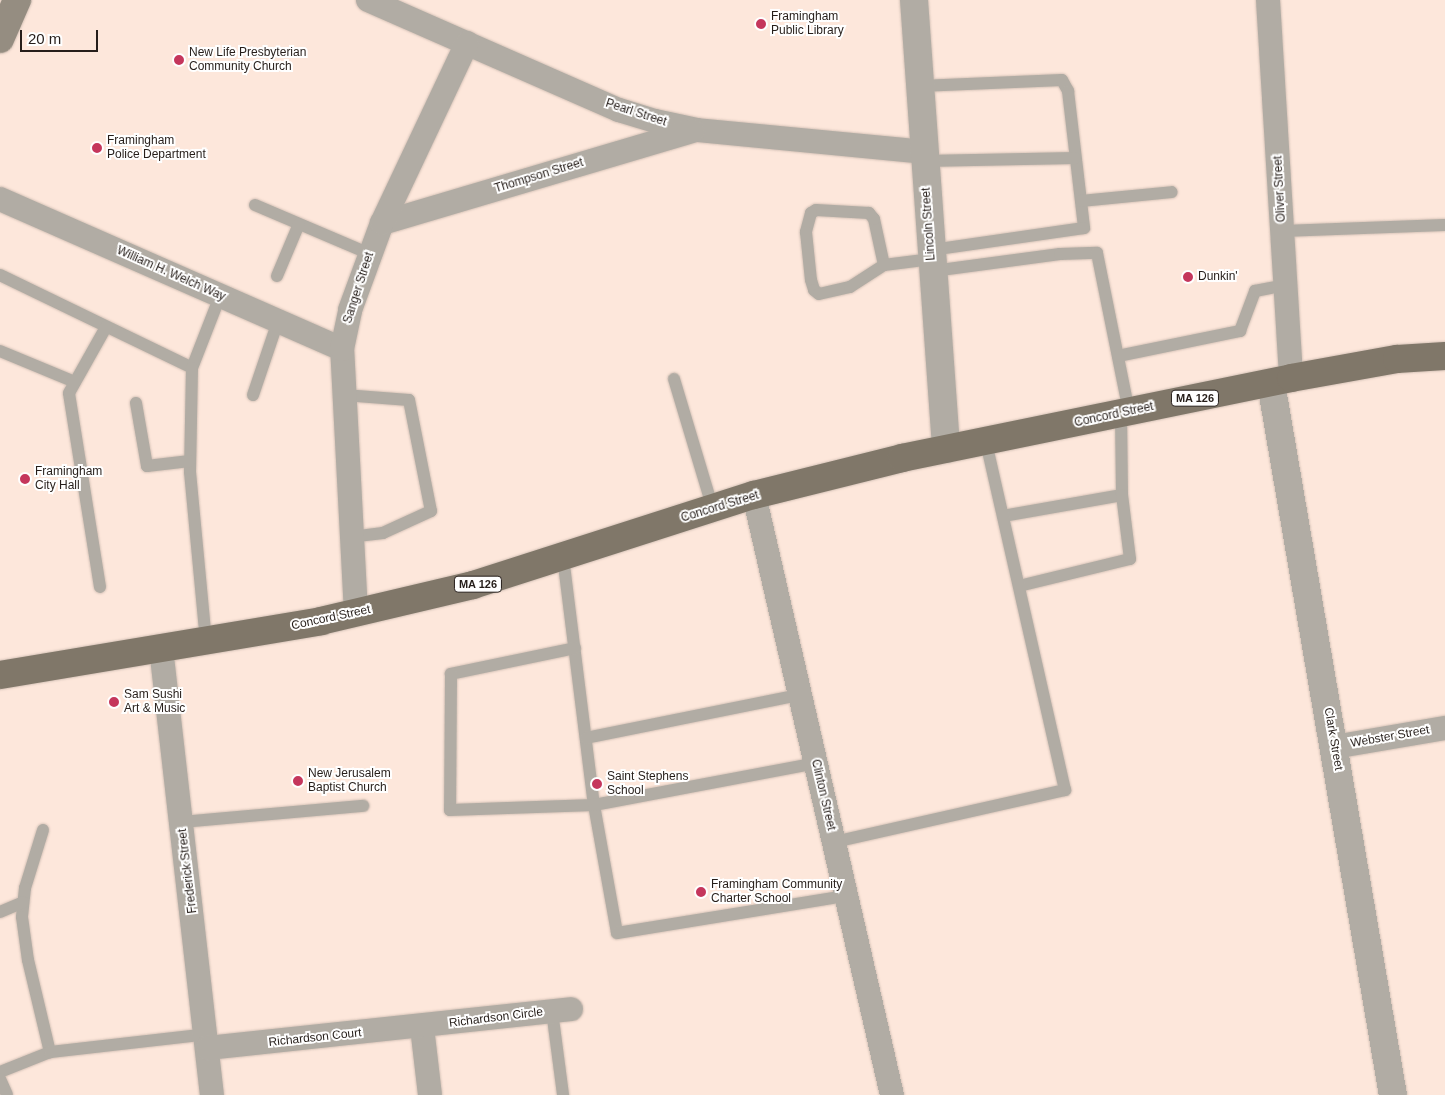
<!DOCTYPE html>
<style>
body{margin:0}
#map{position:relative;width:1445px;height:1095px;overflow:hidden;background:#fde7db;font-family:Helvetica,sans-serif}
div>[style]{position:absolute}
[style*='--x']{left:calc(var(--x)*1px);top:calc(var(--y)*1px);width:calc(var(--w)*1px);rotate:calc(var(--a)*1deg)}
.roads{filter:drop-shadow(0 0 1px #d6c3b8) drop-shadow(0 0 1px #d6c3b8)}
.service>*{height:12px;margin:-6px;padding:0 6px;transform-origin:6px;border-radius:6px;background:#b1aca4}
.minor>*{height:24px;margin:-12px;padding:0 12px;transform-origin:12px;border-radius:12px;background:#b1aca4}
.tertiary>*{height:28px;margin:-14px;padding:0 14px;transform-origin:14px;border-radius:14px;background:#b1aca4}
.secondary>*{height:28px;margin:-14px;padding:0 14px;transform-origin:14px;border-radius:14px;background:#958d81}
.primary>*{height:28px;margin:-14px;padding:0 14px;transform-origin:14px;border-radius:14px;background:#807769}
.dots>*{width:14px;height:14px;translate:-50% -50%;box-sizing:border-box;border:2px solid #fff;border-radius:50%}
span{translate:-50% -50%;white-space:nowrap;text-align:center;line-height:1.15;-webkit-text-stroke:4px #fff;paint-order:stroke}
.shield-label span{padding:1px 4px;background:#fff;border:1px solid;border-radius:4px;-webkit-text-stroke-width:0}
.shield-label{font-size:11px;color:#261e1a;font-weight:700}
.poi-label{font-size:12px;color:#261e1a}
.left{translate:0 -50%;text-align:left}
.street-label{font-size:12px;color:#261e1a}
.scale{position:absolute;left:20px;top:30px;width:78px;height:22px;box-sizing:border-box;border:2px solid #261e1a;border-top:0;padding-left:6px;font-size:15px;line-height:18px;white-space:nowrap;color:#261e1a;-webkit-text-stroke:4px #fff;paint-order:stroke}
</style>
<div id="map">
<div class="roads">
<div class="service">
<i style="--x:920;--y:86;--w:142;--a:-2.4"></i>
<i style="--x:1062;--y:80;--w:13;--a:61"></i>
<i style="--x:1068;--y:91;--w:138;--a:83.3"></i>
<i style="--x:1084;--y:228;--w:155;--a:171.8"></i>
<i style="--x:924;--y:161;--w:151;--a:-1.1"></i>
<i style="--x:1081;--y:201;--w:91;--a:-5.6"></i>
<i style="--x:255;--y:205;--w:125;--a:23.1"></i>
<i style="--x:1282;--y:231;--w:163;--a:-2.1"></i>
<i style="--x:884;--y:265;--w:47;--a:-102.3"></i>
<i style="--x:874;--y:219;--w:8;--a:-130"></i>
<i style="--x:869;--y:213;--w:53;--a:-176.8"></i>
<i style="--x:816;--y:210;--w:6;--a:149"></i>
<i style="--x:811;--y:213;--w:20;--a:105"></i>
<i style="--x:806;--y:232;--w:48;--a:84.1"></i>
<i style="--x:811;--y:280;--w:10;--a:73"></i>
<i style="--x:814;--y:290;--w:6;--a:39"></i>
<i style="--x:819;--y:294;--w:32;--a:-13"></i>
<i style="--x:850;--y:287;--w:40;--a:-32.9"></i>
<i style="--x:884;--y:265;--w:48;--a:-7.1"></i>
<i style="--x:933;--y:271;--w:128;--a:-7.6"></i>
<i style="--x:1060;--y:254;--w:37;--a:-2"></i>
<i style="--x:1097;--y:253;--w:162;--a:78.6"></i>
<i style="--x:0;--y:275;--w:213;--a:25.8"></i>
<i style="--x:192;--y:368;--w:77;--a:-68.7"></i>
<i style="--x:277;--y:276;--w:56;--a:-67.1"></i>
<i style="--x:0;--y:351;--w:81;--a:22.5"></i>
<i style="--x:1118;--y:356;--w:125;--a:-11.6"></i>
<i style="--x:1240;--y:331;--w:43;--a:-69.4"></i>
<i style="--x:1255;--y:291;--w:32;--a:-11"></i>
<i style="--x:192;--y:368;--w:104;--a:91.1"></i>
<i style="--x:190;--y:472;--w:169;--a:84.6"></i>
<i style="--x:674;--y:379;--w:136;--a:73.3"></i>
<i style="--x:253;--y:395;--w:78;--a:-71.3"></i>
<i style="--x:344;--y:395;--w:65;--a:4.4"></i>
<i style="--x:409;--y:400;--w:113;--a:78.8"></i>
<i style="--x:431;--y:511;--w:53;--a:155.4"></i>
<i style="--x:383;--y:533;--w:32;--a:173"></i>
<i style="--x:136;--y:403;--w:64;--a:80.1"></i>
<i style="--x:147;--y:466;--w:43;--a:-6.6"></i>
<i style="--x:1003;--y:516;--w:121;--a:-10"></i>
<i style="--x:1122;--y:495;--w:81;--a:-90.7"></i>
<i style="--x:563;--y:557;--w:250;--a:82.9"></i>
<i style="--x:594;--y:805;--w:130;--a:79.8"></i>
<i style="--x:617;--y:933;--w:232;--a:-9.2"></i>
<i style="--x:1019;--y:586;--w:114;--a:-13.7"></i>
<i style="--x:1130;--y:559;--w:64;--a:-97.1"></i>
<i style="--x:100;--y:587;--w:196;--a:-99.1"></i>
<i style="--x:69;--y:393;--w:76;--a:-60.7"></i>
<i style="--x:575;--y:648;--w:127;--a:168.2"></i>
<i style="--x:451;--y:674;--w:136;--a:90.4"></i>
<i style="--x:450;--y:810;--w:144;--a:-2"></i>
<i style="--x:594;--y:805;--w:226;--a:-10.7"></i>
<i style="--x:586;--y:738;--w:218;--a:-11.4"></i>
<i style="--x:182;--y:822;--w:182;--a:-5.1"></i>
<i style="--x:43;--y:830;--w:61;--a:107.2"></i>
<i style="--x:25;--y:888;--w:29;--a:96"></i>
<i style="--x:22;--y:917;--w:43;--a:82.1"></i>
<i style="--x:28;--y:960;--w:95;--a:76.6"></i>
<i style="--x:834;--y:842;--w:237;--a:-12.7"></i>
<i style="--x:1065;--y:790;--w:358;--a:-102.8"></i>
<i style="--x:0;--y:912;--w:25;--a:-23"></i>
<i style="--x:552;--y:1011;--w:85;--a:82.5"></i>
<i style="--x:0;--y:1072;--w:54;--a:-21.8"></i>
<i style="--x:50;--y:1052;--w:158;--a:-6.5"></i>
<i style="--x:0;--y:1079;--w:17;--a:66"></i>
</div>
<div class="minor">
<i style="--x:368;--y:0;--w:274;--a:23.7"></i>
<i style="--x:619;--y:110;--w:38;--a:17"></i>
<i style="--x:655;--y:121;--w:43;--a:12.1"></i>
<i style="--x:697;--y:130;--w:228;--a:5.5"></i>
<i style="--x:1268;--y:0;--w:379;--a:86.5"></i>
<i style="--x:0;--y:199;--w:373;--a:23.7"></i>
<i style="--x:382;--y:223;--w:324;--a:-16.5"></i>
<i style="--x:754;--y:495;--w:616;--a:77.05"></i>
<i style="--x:356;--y:613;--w:264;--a:-93"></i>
<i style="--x:342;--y:349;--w:40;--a:-78"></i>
<i style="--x:350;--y:310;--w:93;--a:-69.8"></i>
<i style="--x:382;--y:223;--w:199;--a:-64.7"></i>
<i style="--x:161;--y:648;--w:450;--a:83.5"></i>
<i style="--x:1334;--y:747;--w:113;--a:-9.7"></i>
<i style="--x:422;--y:1027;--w:68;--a:83.3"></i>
<i style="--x:208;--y:1048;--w:365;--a:-6.1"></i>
</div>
<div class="tertiary">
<i style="--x:914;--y:0;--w:450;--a:85.9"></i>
<i style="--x:1271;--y:383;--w:722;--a:80.28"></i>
</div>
<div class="secondary">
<i style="--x:0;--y:39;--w:43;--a:-66.4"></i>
</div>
<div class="primary">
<i style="--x:0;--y:675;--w:326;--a:-9.5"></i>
<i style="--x:321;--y:621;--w:156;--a:-13.3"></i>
<i style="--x:473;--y:585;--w:295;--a:-17.8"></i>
<i style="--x:754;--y:495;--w:153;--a:-14"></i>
<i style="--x:902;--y:458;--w:397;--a:-11.6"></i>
<i style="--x:1291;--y:378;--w:108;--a:-10.2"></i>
<i style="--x:1397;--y:359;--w:48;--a:-3.6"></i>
</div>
</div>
<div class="dots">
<i style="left:761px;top:24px;background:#c5365c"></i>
<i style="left:179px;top:60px;background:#c5365c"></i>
<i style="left:97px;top:148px;background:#c5365c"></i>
<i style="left:1188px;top:277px;background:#c5365c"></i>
<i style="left:25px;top:479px;background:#c5365c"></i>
<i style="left:114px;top:702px;background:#c5365c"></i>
<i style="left:298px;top:781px;background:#c5365c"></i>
<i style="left:597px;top:784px;background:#c5365c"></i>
<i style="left:701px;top:892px;background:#c5365c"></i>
</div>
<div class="shield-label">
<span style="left:1195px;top:398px">MA 126</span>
<span style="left:478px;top:584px">MA 126</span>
</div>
<div class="poi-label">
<span class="left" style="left:771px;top:24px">Framingham<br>Public Library</span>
<span class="left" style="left:189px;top:60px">New Life Presbyterian<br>Community Church</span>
<span class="left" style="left:107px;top:148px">Framingham<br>Police Department</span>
<span class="left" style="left:1198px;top:277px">Dunkin'</span>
<span class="left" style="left:35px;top:479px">Framingham<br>City Hall</span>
<span class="left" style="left:124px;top:702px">Sam Sushi<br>Art &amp; Music</span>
<span class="left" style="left:308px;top:781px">New Jerusalem<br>Baptist Church</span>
<span class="left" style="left:607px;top:784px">Saint Stephens<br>School</span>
<span class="left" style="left:711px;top:892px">Framingham Community<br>Charter School</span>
</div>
<div class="street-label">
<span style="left:636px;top:113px;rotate:18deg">Pearl Street</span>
<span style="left:539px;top:176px;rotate:-17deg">Thompson Street</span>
<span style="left:1280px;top:189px;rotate:-93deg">Oliver Street</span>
<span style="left:929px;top:224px;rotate:-94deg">Lincoln Street</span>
<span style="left:171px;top:274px;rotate:24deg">William H. Welch Way</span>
<span style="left:359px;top:288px;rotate:-72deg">Sanger Street</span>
<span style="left:1114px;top:415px;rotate:-12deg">Concord Street</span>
<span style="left:720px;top:507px;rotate:-17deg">Concord Street</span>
<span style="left:331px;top:618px;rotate:-12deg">Concord Street</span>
<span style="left:1390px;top:737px;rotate:-10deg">Webster Street</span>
<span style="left:1333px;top:739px;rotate:80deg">Clark Street</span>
<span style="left:823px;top:795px;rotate:77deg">Clinton Street</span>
<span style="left:188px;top:871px;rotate:-97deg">Frederick Street</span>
<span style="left:496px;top:1018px;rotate:-7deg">Richardson Circle</span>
<span style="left:315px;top:1038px;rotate:-6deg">Richardson Court</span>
</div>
<div class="scale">20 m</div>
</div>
